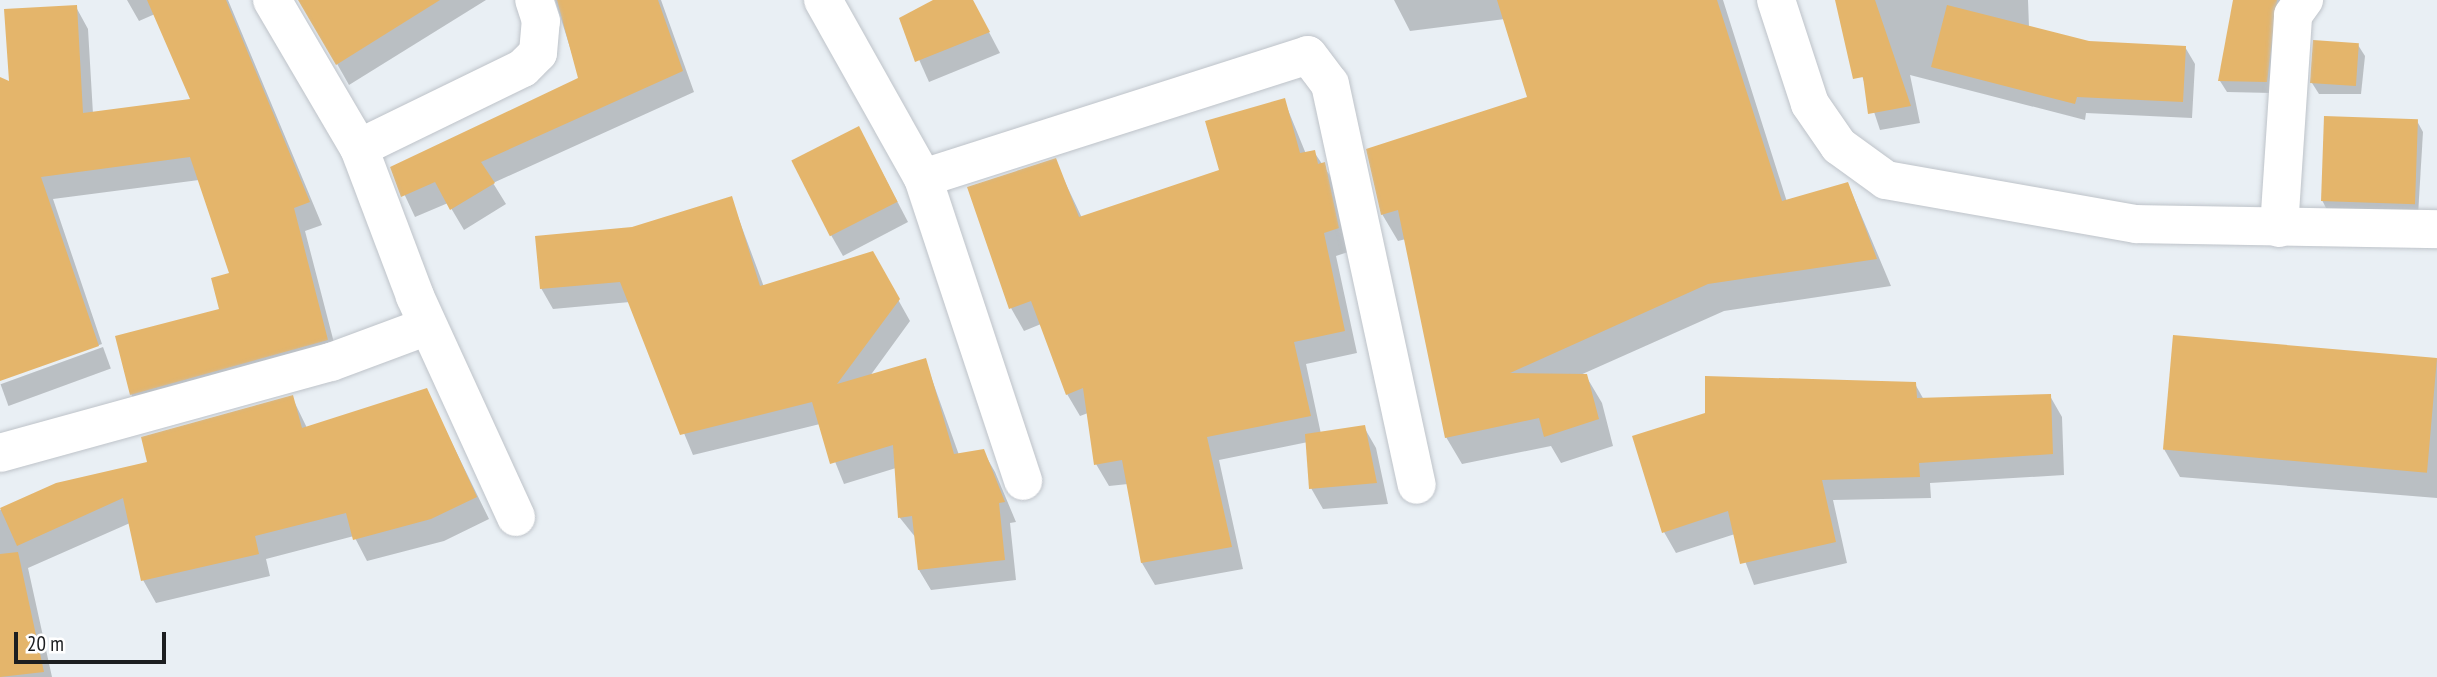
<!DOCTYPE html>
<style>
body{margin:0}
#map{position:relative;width:2437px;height:677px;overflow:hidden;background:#e9eff4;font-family:"PT Sans Narrow",sans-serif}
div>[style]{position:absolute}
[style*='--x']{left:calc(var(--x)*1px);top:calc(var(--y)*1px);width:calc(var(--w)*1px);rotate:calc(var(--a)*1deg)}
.shadow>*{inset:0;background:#0003;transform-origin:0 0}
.building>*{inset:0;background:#e4b56b;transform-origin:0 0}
.roads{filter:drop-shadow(0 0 2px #bec3c9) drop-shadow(0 0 2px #bec3c9)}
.minor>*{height:38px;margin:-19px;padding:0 19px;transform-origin:19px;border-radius:19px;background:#fff}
span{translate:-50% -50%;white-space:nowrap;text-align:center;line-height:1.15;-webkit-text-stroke:6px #fff;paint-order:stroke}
.scale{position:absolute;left:14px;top:632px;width:152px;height:32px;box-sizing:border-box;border:4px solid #1c1e20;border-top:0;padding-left:9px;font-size:21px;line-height:24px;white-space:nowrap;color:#1c1e20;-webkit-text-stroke:5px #fff;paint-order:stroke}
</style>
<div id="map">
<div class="shadow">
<i style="clip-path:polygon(127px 0,228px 0,322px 225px,305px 231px,339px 362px,144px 416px,131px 394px,222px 310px,231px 274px,199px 180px,53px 199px,102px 344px,0 379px,0 127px,76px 7px,88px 29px,93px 114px,193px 100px,155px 14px,139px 21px)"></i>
<i style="clip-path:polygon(301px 0,486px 0,349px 85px)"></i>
<i style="clip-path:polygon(555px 0,661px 0,694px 92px,493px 183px,506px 204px,464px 230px,448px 203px,415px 217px,392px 168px,580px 79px)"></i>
<i style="clip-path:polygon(937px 0,972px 0,1000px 53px,929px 82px,901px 19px)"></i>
<i style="clip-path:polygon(1394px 0,1723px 0,1787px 202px,1848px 184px,1891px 286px,1724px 311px,1578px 376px,1586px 376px,1602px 403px,1613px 446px,1561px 463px,1551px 446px,1462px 464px,1446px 437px,1406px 239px,1398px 241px,1382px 214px,1529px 98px,1505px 19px,1410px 31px)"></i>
<i style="clip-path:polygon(1837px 0,2028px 0,2029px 27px,2089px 43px,2185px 47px,2195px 64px,2192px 118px,2086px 113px,2085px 120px,1910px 75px,1920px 123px,1880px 130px)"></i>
<i style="clip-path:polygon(2235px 0,2295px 0,2272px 93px,2227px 92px,2220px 81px)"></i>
<i style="clip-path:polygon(2358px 45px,2365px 56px,2361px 94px,2319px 94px,2312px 83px)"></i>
<i style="clip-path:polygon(1284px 100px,1306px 154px,1314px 152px,1337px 186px,1351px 251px,1336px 256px,1357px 353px,1306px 364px,1321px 434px,1364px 427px,1376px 448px,1388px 504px,1323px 509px,1311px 488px,1308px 442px,1219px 460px,1243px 569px,1155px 585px,1142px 563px,1128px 484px,1109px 486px,1096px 464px,1088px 413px,1080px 416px,1067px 394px,1041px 324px,1024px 331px,1011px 308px,969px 188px,1055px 161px,1082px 218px,1222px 171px)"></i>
<i style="clip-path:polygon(2417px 121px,2423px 132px,2418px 215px,2328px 212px,2322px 200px)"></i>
<i style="clip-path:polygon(870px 149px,908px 222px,843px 256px,831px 235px)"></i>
<i style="clip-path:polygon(731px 198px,764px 287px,872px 253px,910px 321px,870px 376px,925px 360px,959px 455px,983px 451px,995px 472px,1016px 522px,1010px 523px,1016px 580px,931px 590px,919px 570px,916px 538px,900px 518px,896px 468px,844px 484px,820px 424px,693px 455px,630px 302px,553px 309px,541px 288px,632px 229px)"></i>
<i style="left:103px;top:347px;width:23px;height:109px;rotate:70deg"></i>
<i style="clip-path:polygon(2437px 359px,2437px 498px,2180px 477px,2164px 449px)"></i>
<i style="clip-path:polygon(1915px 384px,1924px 400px,2050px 396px,2062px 417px,2064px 475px,1930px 483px,1931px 498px,1833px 500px,1847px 563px,1754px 585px,1735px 534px,1676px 553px,1664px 532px)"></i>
<i style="clip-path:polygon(426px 390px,489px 519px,444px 541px,367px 561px,354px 536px,266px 559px,270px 576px,156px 603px,143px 580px,130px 523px,28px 568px,52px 677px,0 677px,0 510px,57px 485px,149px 463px,292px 397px,307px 428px)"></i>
</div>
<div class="building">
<i style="clip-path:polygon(147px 0,226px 0,310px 202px,294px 208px,328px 340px,130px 395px,115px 336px,219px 309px,211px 278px,229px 273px,190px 157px,41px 177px,99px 346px,0 381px,0 77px,9px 81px,4px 9px,77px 5px,83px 113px,190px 99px)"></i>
<i style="clip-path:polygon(298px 0,440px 0,336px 65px)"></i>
<i style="clip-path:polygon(557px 0,658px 0,683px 71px,481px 162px,495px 183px,450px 210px,435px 182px,401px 197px,390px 167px,578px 78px)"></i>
<i style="clip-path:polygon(933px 0,973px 0,990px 32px,915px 62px,899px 18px)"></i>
<i style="clip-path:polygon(1497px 0,1717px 0,1782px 201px,1848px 182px,1877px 259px,1708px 284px,1510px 373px,1587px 374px,1599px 419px,1544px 437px,1539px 418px,1445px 438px,1398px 210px,1381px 215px,1366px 149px,1527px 97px)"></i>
<i style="clip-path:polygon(1835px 0,1875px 0,1911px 106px,1868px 114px,1863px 77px,1853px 79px)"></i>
<i style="clip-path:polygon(2233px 0,2277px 0,2267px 82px,2218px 81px)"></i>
<i style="clip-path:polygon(1947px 5px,2089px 41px,2186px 46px,2183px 102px,2077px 97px,2075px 104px,1931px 67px)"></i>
<i style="left:2313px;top:40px;width:46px;height:43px;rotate:4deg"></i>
<i style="clip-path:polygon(1285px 98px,1300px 153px,1315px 150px,1318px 164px,1325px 162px,1339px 228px,1324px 233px,1345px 331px,1294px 342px,1311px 416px,1207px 437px,1232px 547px,1141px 563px,1122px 460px,1094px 465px,1083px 388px,1066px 395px,1031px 301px,1009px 309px,967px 187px,1056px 158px,1079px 217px,1219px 170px,1205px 121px)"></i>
<i style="left:2324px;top:116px;width:94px;height:85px;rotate:2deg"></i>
<i style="left:859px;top:126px;width:85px;height:76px;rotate:63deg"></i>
<i style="clip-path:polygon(732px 196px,760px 286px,873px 251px,900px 299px,837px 384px,926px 358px,954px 454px,984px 449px,1005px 502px,999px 503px,1005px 560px,918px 570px,912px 516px,898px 518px,893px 445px,830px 464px,812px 402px,680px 435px,620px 282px,540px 289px,535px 236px,632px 227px)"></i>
<i style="left:2173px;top:335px;width:265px;height:115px;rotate:5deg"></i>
<i style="clip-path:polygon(1705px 376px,1916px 382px,1917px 398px,2051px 394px,2053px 454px,1919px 463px,1920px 477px,1822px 480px,1836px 542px,1740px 564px,1728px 511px,1662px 533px,1632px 436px,1705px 413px)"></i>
<i style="clip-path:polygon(427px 388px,477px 497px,431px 519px,353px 540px,346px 513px,255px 536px,259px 554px,141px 581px,123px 498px,17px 546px,0 508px,56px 483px,147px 462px,141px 437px,293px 395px,302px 428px)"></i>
<i style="clip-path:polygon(1365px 425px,1377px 483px,1309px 489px,1305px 434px)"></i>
<i style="clip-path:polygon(18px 552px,44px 672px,0 677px,0 554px)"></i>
</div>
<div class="roads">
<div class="minor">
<i style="--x:272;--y:0;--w:172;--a:59.6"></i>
<i style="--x:823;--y:0;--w:204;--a:60.7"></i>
<i style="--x:923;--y:178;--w:319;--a:71.7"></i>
<i style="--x:1776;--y:0;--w:109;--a:71.9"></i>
<i style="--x:1810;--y:104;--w:51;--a:55.4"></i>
<i style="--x:1839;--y:146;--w:58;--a:35.9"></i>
<i style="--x:1886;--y:180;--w:254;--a:10"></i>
<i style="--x:2136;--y:224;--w:301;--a:1"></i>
<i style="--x:923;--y:178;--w:404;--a:-17.7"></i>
<i style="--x:1308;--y:55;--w:36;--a:53"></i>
<i style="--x:1330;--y:84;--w:410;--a:77.8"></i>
<i style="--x:2279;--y:228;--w:213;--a:-86.2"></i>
<i style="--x:2293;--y:15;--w:19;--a:-54"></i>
<i style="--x:0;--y:453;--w:343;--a:-15.4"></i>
<i style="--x:331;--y:362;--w:103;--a:-20.4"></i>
<i style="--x:516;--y:517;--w:243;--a:-114.6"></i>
<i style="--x:415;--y:296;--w:158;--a:-110.7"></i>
<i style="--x:359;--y:148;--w:182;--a:-26"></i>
<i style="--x:523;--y:68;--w:21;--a:-45"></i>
<i style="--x:538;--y:53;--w:32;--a:-85"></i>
<i style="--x:541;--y:21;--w:22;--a:-108"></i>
</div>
</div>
<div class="scale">20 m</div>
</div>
